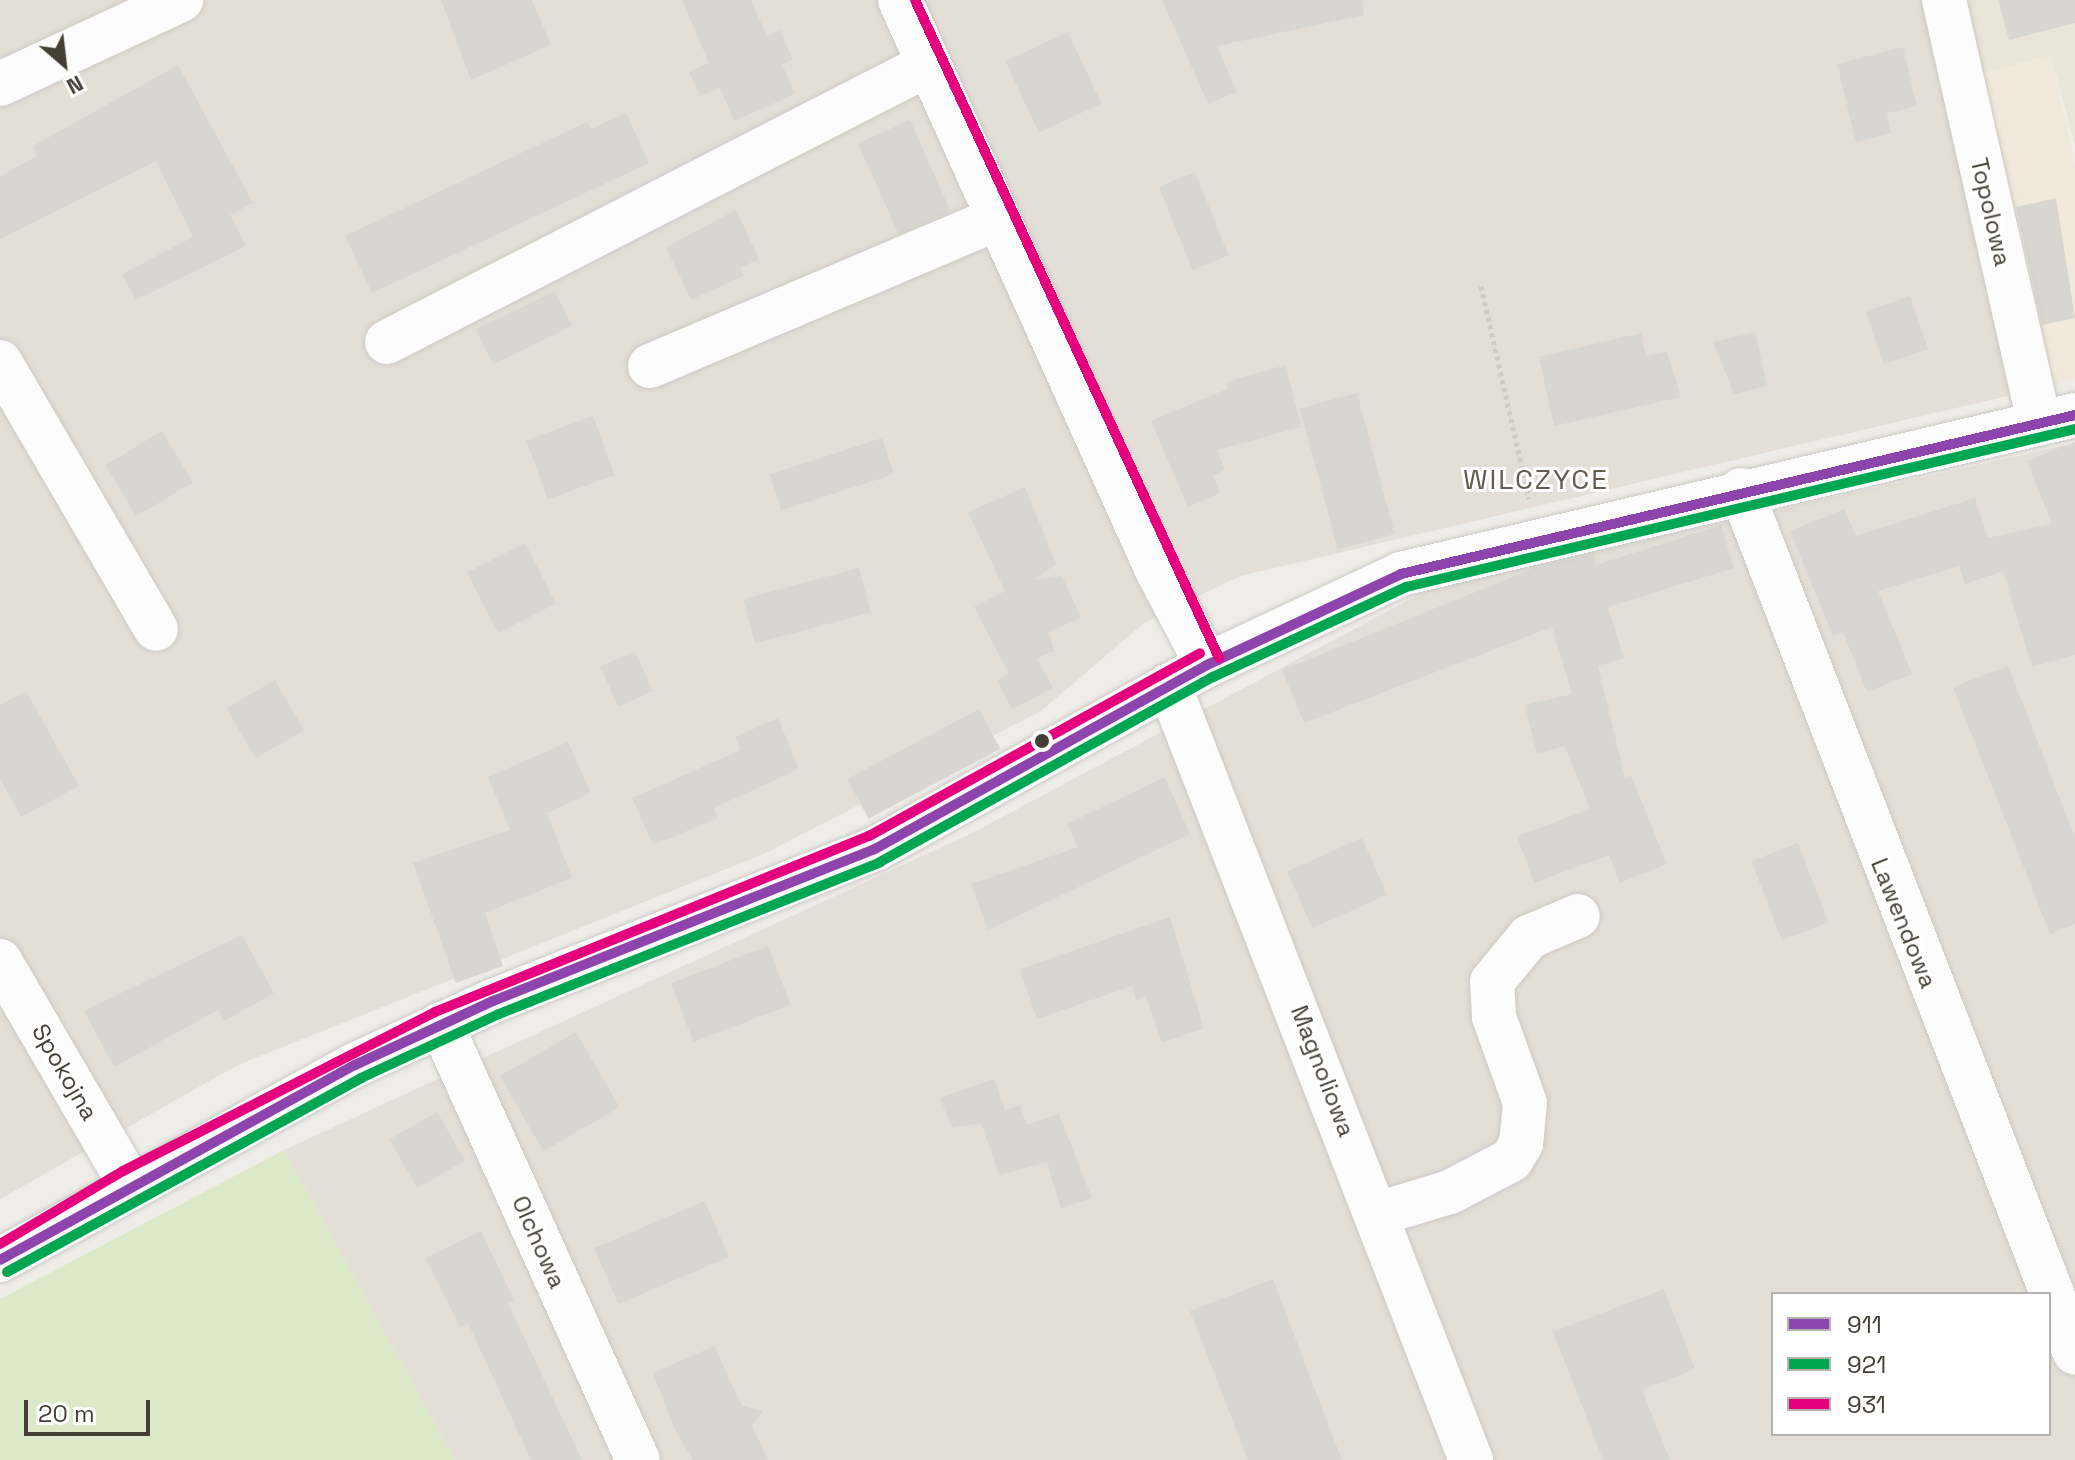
<!DOCTYPE html>
<style>
body{margin:0}
#map{position:relative;width:2075px;height:1460px;overflow:hidden;background:#efede8;font-family:"Space Grotesk",sans-serif}
div>[style]{position:absolute}
[style*='--x']{left:calc(var(--x)*1px);top:calc(var(--y)*1px);width:calc(var(--w)*1px);rotate:calc(var(--a)*1deg)}
.residential>*{inset:0;background:#e3dfd6}
.commercial>*{inset:0;background:#f1e9db}
.education>*{inset:0;background:#e9e5d8}
.green>*{inset:0;background:#dce9c9}
.building>*{inset:0;background:#d8d6d1;transform-origin:0 0}
.path>*{height:5px;margin-top:-2.5px;transform-origin:0;background:repeating-linear-gradient(90deg,#cdcbc7 0 4px,transparent 0 8px)}
.roads{filter:drop-shadow(0 0 2px #cbc9c4) drop-shadow(0 0 2px #cbc9c4)}
.minor>*{height:44px;margin:-22px;padding:0 22px;transform-origin:22px;border-radius:22px;background:#fdfcfc}
.bus-1>*{height:10px;margin:-5px;padding:0 5px;transform-origin:5px;border-radius:5px;background:#8e44ad}
.bus-2>*{height:10px;margin:-5px;padding:0 5px;transform-origin:5px;border-radius:5px;background:#00a651}
.bus-3>*{height:10px;margin:-5px;padding:0 5px;transform-origin:5px;border-radius:5px;background:#e5007d}
.dots>*{width:22px;height:22px;translate:-50% -50%;box-sizing:border-box;border:4px solid #fff;border-radius:50%}
span{translate:-50% -50%;white-space:nowrap;text-align:center;line-height:1.15;-webkit-text-stroke:6px #fff;paint-order:stroke}
.street-label{font-size:24px;color:#443e35}
.quarter-label{font-size:28px;color:#665c4d;letter-spacing:2px}
.legend{position:absolute;left:1771px;top:1292px;width:280px;height:144px;box-sizing:border-box;background:#fff;border:2px solid #b4b2ae;margin:0;padding:10px 14px;list-style:none;font-size:24px;color:#443e35}
.legend li{display:flex;align-items:center;gap:16px;height:40px}
.legend b{width:40px;border:2px solid #b4b2ae}
.north{position:absolute;left:24px;top:24px;width:80px;height:80px;-webkit-text-stroke:6px #fff;paint-order:stroke;rotate:152deg;font-size:22px;font-weight:700;line-height:32px;text-align:center;color:#443e35}
.north::after{content:'';display:block;margin:auto;width:28px;height:36px;background:#443e35;clip-path:polygon(50% 0,100% 100%,50% 72%,0 100%)}
.scale{position:absolute;left:24px;top:1400px;width:126px;height:36px;box-sizing:border-box;border:4px solid #443e35;border-top:0;padding-left:10px;font-size:24px;line-height:28px;white-space:nowrap;color:#443e35;-webkit-text-stroke:6px #fff;paint-order:stroke}
</style>
<div id="map">
<div class="residential">
<i style="clip-path:polygon(0 0,1926px 0,2016px 394px,1240px 576px,1144px 623px,1041px 711px,764px 854px,238px 1065px,0 1199px)"></i>
<i style="clip-path:polygon(evenodd,2075px 443px,2075px 1460px,455px 1460px,284px 1150px,974px 832px,1431px 588px,2075px 443px,1773px 1294px,2049px 1294px,2049px 1434px,1773px 1434px,1773px 1294px)"></i>
</div>
<div class="commercial">
<i style="clip-path:polygon(2051px 55px,2075px 166px,2075px 379px,2042px 387px,1974px 75px)"></i>
</div>
<div class="education">
<i style="clip-path:polygon(1957px 0,2075px 0,2075px 145px,2051px 55px,1974px 75px)"></i>
</div>
<div class="green">
<i style="clip-path:polygon(284px 1150px,455px 1460px,0 1460px,0 1299px)"></i>
</div>
<div class="building">
<i style="clip-path:polygon(441px 0,532px 0,551px 45px,471px 80px)"></i>
<i style="clip-path:polygon(682px 0,751px 0,767px 36px,780px 30px,793px 60px,782px 64px,795px 94px,734px 121px,720px 88px,700px 96px,689px 72px,709px 63px)"></i>
<i style="clip-path:polygon(1162px 0,1362px 0,1364px 15px,1217px 46px,1237px 92px,1208px 104px)"></i>
<i style="clip-path:polygon(1998px 0,2075px 0,2075px 23px,2009px 40px)"></i>
<i style="left:1068px;top:32px;width:79px;height:69px;rotate:65deg"></i>
<i style="clip-path:polygon(1903px 47px,1917px 106px,1887px 113px,1891px 133px,1856px 142px,1837px 64px)"></i>
<i style="clip-path:polygon(178px 65px,253px 203px,230px 215px,246px 246px,136px 300px,122px 274px,193px 237px,156px 161px,0 239px,0 176px,37px 156px,33px 146px)"></i>
<i style="clip-path:polygon(626px 113px,649px 163px,372px 293px,345px 236px,587px 122px,591px 129px)"></i>
<i style="left:910px;top:120px;width:100px;height:57px;rotate:66deg"></i>
<i style="left:1195px;top:172px;width:90px;height:39px;rotate:68deg"></i>
<i style="clip-path:polygon(2056px 198px,2075px 318px,2042px 325px,2016px 207px)"></i>
<i style="clip-path:polygon(736px 210px,759px 259px,740px 268px,743px 276px,691px 300px,666px 247px)"></i>
<i style="left:555px;top:291px;width:39px;height:88px;rotate:64deg"></i>
<i style="left:1910px;top:296px;width:56px;height:47px;rotate:71deg"></i>
<i style="clip-path:polygon(1755px 332px,1767px 386px,1734px 394px,1713px 342px)"></i>
<i style="clip-path:polygon(1641px 333px,1646px 356px,1667px 352px,1681px 397px,1554px 426px,1539px 357px)"></i>
<i style="clip-path:polygon(1286px 365px,1301px 427px,1217px 450px,1225px 470px,1213px 476px,1220px 493px,1188px 507px,1151px 421px,1227px 389px,1226px 382px)"></i>
<i style="left:1357px;top:393px;width:146px;height:59px;rotate:75deg"></i>
<i style="left:593px;top:416px;width:63px;height:71px;rotate:70deg"></i>
<i style="left:162px;top:431px;width:60px;height:66px;rotate:59deg"></i>
<i style="left:882px;top:438px;width:38px;height:118px;rotate:72deg"></i>
<i style="clip-path:polygon(2075px 442px,2075px 655px,2032px 667px,2003px 571px,1965px 584px,1959px 566px,1878px 591px,1912px 674px,1867px 692px,1843px 632px,1833px 636px,1790px 531px,1844px 509px,1856px 536px,1975px 498px,1988px 538px,2052px 524px,2027px 461px)"></i>
<i style="clip-path:polygon(1025px 487px,1056px 564px,1034px 580px,1062px 576px,1081px 618px,1049px 632px,1054px 651px,1037px 658px,1028px 642px,1053px 688px,1012px 709px,997px 680px,1009px 674px,974px 607px,1005px 591px,968px 512px)"></i>
<i style="clip-path:polygon(1721px 525px,1734px 568px,1608px 607px,1624px 658px,1598px 666px,1625px 778px,1631px 775px,1667px 864px,1620px 883px,1609px 855px,1534px 883px,1517px 836px,1590px 809px,1565px 746px,1537px 754px,1525px 705px,1572px 694px,1552px 627px,1304px 723px,1282px 670px,1535px 568px,1593px 554px,1596px 565px)"></i>
<i style="left:525px;top:543px;width:68px;height:65px;rotate:63deg"></i>
<i style="left:859px;top:568px;width:46px;height:120px;rotate:75deg"></i>
<i style="left:635px;top:651px;width:44px;height:38px;rotate:66deg"></i>
<i style="clip-path:polygon(2008px 666px,2075px 837px,2075px 924px,2050px 934px,1953px 687px)"></i>
<i style="left:275px;top:680px;width:58px;height:56px;rotate:60deg"></i>
<i style="clip-path:polygon(26px 691px,79px 786px,21px 817px,0 778px,0 705px)"></i>
<i style="left:979px;top:709px;width:45px;height:149px;rotate:62deg"></i>
<i style="clip-path:polygon(778px 718px,799px 769px,714px 808px,718px 818px,653px 845px,632px 798px,741px 750px,735px 737px)"></i>
<i style="clip-path:polygon(568px 742px,591px 793px,547px 813px,572px 878px,485px 913px,503px 966px,456px 983px,413px 863px,510px 830px,488px 777px)"></i>
<i style="clip-path:polygon(1165px 777px,1190px 834px,988px 930px,971px 884px,1078px 847px,1067px 824px)"></i>
<i style="left:1362px;top:838px;width:62px;height:82px;rotate:66deg"></i>
<i style="left:1798px;top:843px;width:85px;height:50px;rotate:69deg"></i>
<i style="clip-path:polygon(1170px 917px,1204px 1028px,1162px 1043px,1146px 996px,1136px 1000px,1132px 986px,1037px 1019px,1020px 969px)"></i>
<i style="clip-path:polygon(242px 935px,274px 993px,225px 1021px,218px 1010px,114px 1067px,84px 1011px)"></i>
<i style="left:768px;top:946px;width:63px;height:104px;rotate:69deg"></i>
<i style="left:576px;top:1032px;width:87px;height:88px;rotate:60deg"></i>
<i style="clip-path:polygon(994px 1079px,1005px 1110px,1020px 1105px,1027px 1125px,1059px 1114px,1092px 1198px,1061px 1208px,1047px 1163px,1059px 1159px,999px 1175px,981px 1123px,952px 1128px,940px 1098px)"></i>
<i style="left:437px;top:1112px;width:56px;height:55px;rotate:60deg"></i>
<i style="left:705px;top:1201px;width:61px;height:120px;rotate:67deg"></i>
<i style="clip-path:polygon(481px 1231px,514px 1300px,508px 1303px,582px 1460px,531px 1460px,468px 1323px,460px 1327px,425px 1258px)"></i>
<i style="clip-path:polygon(1273px 1279px,1312px 1382px,1342px 1460px,1248px 1460px,1190px 1311px)"></i>
<i style="clip-path:polygon(1664px 1289px,1695px 1369px,1642px 1390px,1670px 1460px,1603px 1460px,1553px 1332px)"></i>
<i style="clip-path:polygon(714px 1346px,742px 1406px,763px 1411px,752px 1426px,768px 1460px,693px 1460px,676px 1432px,653px 1373px)"></i>
</div>
<div class="path">
<i style="--x:1481;--y:286;--w:218;--a:77.3"></i>
</div>
<div class="roads">
<div class="minor">
<i style="--x:900;--y:0;--w:625;--a:65.73"></i>
<i style="--x:1157;--y:570;--w:107;--a:62.2"></i>
<i style="--x:1944;--y:0;--w:434;--a:77.3"></i>
<i style="--x:0;--y:84;--w:200;--a:-24.9"></i>
<i style="--x:387;--y:342;--w:609;--a:-27.15"></i>
<i style="--x:0;--y:362;--w:309;--a:59.7"></i>
<i style="--x:650;--y:366;--w:378;--a:-23"></i>
<i style="--x:1741;--y:490;--w:925;--a:68.84"></i>
<i style="--x:1169;--y:685;--w:832;--a:68.71"></i>
<i style="--x:0;--y:961;--w:257;--a:59.8"></i>
<i style="--x:441;--y:1024;--w:478;--a:65.7"></i>
<i style="--x:1377;--y:1214;--w:76;--a:-16.8"></i>
<i style="--x:1450;--y:1192;--w:69;--a:-27.7"></i>
<i style="--x:1511;--y:1160;--w:19;--a:-58"></i>
<i style="--x:1521;--y:1144;--w:41;--a:-84.4"></i>
<i style="--x:1525;--y:1103;--w:91;--a:-109.8"></i>
<i style="--x:1494;--y:1017;--w:35;--a:-93"></i>
<i style="--x:1492;--y:982;--w:58;--a:-50.6"></i>
<i style="--x:1529;--y:937;--w:53;--a:-23.2"></i>
<i style="--x:0;--y:1260;--w:405;--a:-28.8"></i>
<i style="--x:355;--y:1065;--w:152;--a:-24.9"></i>
<i style="--x:493;--y:1001;--w:411;--a:-21.7"></i>
<i style="--x:875;--y:849;--w:380;--a:-29"></i>
<i style="--x:1207;--y:665;--w:214;--a:-25.1"></i>
<i style="--x:1401;--y:574;--w:693;--a:-13.27"></i>
</div>
</div>
<div class="bus-1">
<i style="--x:0;--y:1260;--w:405;--a:-28.8"></i>
<i style="--x:355;--y:1065;--w:152;--a:-24.9"></i>
<i style="--x:493;--y:1001;--w:411;--a:-21.7"></i>
<i style="--x:875;--y:849;--w:380;--a:-29"></i>
<i style="--x:1207;--y:665;--w:214;--a:-25.1"></i>
<i style="--x:1401;--y:574;--w:693;--a:-13.27"></i>
</div>
<div class="bus-2">
<i style="--x:7;--y:1272;--w:404;--a:-28.7"></i>
<i style="--x:361;--y:1078;--w:152;--a:-24.9"></i>
<i style="--x:499;--y:1014;--w:410;--a:-21.7"></i>
<i style="--x:880;--y:862;--w:381;--a:-29.1"></i>
<i style="--x:1213;--y:677;--w:213;--a:-25"></i>
<i style="--x:1406;--y:587;--w:687;--a:-13.29"></i>
</div>
<div class="bus-3">
<i style="--x:915;--y:0;--w:725;--a:65.2"></i>
<i style="--x:0;--y:1244;--w:143;--a:-30.7"></i>
<i style="--x:123;--y:1171;--w:350;--a:-27"></i>
<i style="--x:435;--y:1012;--w:468;--a:-22.1"></i>
<i style="--x:869;--y:836;--w:378;--a:-28.9"></i>
</div>
<div class="dots">
<i style="left:1042px;top:741px;background:#443e35"></i>
</div>
<div class="street-label">
<span style="left:1991px;top:212px;rotate:77deg">Topolowa</span>
<span style="left:1904px;top:923px;rotate:68deg">Lawendowa</span>
<span style="left:1323px;top:1071px;rotate:69deg">Magnoliowa</span>
<span style="left:65px;top:1072px;rotate:60deg">Spokojna</span>
<span style="left:539px;top:1242px;rotate:66deg">Olchowa</span>
</div>
<div class="quarter-label">
<span style="left:1536px;top:479px">WILCZYCE</span>
</div>
<ul class="legend">
<li><b style="height:10px;background:#8e44ad"></b>911</li>
<li><b style="height:10px;background:#00a651"></b>921</li>
<li><b style="height:10px;background:#e5007d"></b>931</li>
</ul>
<div class="north">N</div>
<div class="scale">20 m</div>
</div>
